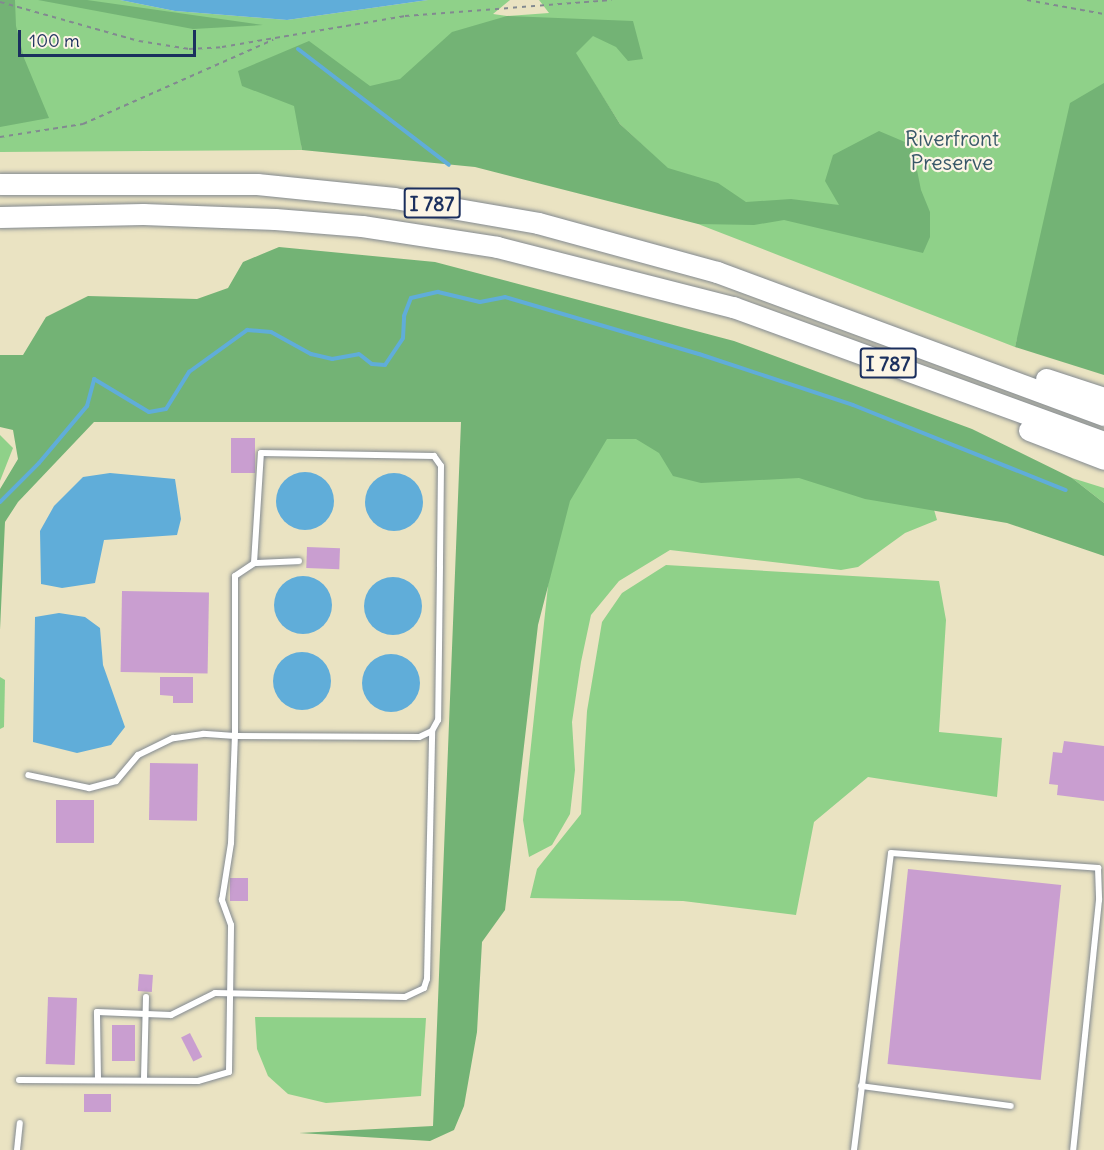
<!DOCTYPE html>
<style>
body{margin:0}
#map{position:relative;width:1104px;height:1150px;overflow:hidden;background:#eae3c2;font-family:Delius,sans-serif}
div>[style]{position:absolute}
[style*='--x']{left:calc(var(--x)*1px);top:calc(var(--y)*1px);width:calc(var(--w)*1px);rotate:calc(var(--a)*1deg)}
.green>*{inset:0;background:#8fd189}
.forest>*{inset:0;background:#73b375}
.water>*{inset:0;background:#60add9}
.round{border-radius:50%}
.stream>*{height:4px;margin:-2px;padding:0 2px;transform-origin:2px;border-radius:2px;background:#60add9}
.building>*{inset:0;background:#c99ed0;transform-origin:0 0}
.path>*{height:2px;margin-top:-1px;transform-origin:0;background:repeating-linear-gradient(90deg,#828990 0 4.5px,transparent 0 9px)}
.roads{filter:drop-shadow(0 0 2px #828990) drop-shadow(0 0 2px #828990)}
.lane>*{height:6px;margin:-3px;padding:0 3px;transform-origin:3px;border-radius:3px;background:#fff}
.highway>*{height:21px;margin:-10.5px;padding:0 10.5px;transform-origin:10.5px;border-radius:10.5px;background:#fff}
span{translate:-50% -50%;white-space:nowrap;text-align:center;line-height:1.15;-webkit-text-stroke:4.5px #fcf5e5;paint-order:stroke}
.shield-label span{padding:2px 4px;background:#fcf5e5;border:2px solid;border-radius:4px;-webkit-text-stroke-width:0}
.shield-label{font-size:20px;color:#1b2f5e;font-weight:700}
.park-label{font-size:21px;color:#385869}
.scale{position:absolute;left:18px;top:30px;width:178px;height:27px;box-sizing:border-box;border:3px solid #1b2f5e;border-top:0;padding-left:8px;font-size:18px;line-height:21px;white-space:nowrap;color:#1b2f5e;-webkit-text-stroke:4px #fcf5e5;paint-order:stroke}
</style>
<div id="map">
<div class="green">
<i style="clip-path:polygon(0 0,120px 0,175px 11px,287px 20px,428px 0,510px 0,493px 14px,507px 16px,549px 13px,539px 0,1104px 0,1104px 369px,1017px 339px,1015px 347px,698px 224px,731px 224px,689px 175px,668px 169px,620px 124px,575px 53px,580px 48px,331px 148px,301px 142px,302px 150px,0 152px)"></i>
<i style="clip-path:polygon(554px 407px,926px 482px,937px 520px,905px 533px,858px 567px,841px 570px,670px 550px,619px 581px,591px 615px,581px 662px,572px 722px,575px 770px,570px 814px,552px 845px,529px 857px,523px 820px,555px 520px)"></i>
<i style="clip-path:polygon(0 435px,13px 448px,0 481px)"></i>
<i style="clip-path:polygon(1072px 478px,1104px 488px,1104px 503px)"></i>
<i style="clip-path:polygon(666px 565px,939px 581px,946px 620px,939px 732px,1002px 738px,997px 797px,868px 777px,814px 822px,796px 915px,683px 901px,530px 898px,537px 869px,581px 814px,587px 711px,602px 622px,622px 593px)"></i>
<i style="clip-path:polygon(0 677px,5px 680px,4px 727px,0 729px)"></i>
<i style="clip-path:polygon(255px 1017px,426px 1018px,421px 1096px,326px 1103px,288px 1094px,268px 1076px,257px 1049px)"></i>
</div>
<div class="forest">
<i style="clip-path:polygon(0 0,15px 0,16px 26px,24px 58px,49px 118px,0 127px)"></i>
<i style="clip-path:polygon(38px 0,87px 0,263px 25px,193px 29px)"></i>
<i style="clip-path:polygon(507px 16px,633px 21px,643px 59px,628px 61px,616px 47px,593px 36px,576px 53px,620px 124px,668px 168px,718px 183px,746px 202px,791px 199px,839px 205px,825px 181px,833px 155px,879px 131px,912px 145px,921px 190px,930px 212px,930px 237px,923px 253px,784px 220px,754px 225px,698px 224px,475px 167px,302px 150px,294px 106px,242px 86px,238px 71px,309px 41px,370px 86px,400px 79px,452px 32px)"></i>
<i style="clip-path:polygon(1104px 83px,1104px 375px,1015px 347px,1070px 103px)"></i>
<i style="clip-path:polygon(279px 247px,435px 262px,734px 341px,972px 429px,1072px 478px,1104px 503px,1104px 556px,1007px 523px,865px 499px,799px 478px,701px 483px,673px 476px,659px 453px,636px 439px,607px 439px,570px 501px,538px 625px,505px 910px,482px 942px,477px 1032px,464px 1106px,454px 1130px,430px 1141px,299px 1133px,433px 1126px,461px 422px,94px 422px,18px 502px,5px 522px,0 630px,0 489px,18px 459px,13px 430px,0 427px,0 355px,23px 355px,46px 317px,88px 296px,197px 299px,228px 288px,243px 262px)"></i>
</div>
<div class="water">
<i style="clip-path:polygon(120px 0,428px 0,287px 20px,175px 11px)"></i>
<i class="round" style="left:276px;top:472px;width:58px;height:58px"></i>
<i class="round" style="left:365px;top:473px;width:58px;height:58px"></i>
<i style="clip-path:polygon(110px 473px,175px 479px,181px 519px,177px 535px,104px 540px,95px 583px,62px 588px,41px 584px,40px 531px,54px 506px,83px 477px)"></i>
<i class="round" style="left:274px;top:576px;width:58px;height:58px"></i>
<i class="round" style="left:364px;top:577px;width:58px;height:58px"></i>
<i style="clip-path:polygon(59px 613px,85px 617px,100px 628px,103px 665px,125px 727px,111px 745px,77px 753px,33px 742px,35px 617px)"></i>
<i class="round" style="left:273px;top:652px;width:58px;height:58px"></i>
<i class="round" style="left:362px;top:654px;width:58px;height:58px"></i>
</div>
<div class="stream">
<i style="--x:298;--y:49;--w:190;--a:37.5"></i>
<i style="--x:0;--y:502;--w:55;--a:-45"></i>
<i style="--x:39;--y:463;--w:75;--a:-49.9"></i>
<i style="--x:87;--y:406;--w:28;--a:-75"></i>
<i style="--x:94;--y:379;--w:64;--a:31"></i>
<i style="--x:149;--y:412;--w:17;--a:-10"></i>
<i style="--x:166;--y:409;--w:44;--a:-58.1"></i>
<i style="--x:189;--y:372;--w:72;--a:-35.9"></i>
<i style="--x:247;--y:330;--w:24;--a:5"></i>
<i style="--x:271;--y:332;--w:46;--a:28.8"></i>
<i style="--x:311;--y:354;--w:22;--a:13"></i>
<i style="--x:332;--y:359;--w:27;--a:-10"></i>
<i style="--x:359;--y:354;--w:16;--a:38"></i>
<i style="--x:372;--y:364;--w:13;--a:4"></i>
<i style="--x:385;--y:365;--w:32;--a:-56"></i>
<i style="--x:403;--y:338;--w:22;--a:-87"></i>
<i style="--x:404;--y:316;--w:19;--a:-69"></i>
<i style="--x:411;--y:298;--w:28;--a:-13"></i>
<i style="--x:438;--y:292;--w:43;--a:13.4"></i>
<i style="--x:480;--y:302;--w:25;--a:-11"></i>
<i style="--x:505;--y:297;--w:202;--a:16.4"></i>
<i style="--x:699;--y:354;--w:162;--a:18.3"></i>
<i style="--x:853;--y:405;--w:229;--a:21.8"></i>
</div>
<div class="building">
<i style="left:231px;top:438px;width:24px;height:35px"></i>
<i style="left:307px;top:547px;width:33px;height:21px;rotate:2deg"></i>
<i style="left:122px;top:591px;width:87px;height:81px;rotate:1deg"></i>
<i style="clip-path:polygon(160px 677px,193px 677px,193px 703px,173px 703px,173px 696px,160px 695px)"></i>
<i style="clip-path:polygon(1064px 741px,1104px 746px,1104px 801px,1057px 795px,1058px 785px,1049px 784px,1053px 752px,1062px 753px)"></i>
<i style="left:150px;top:763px;width:48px;height:57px;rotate:1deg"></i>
<i style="left:56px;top:800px;width:38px;height:43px"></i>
<i style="left:908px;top:869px;width:154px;height:196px;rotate:6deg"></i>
<i style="left:230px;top:878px;width:18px;height:23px"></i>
<i style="left:139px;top:974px;width:14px;height:17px;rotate:4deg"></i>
<i style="left:48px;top:997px;width:29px;height:67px;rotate:2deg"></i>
<i style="left:112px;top:1025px;width:23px;height:36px"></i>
<i style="left:190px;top:1033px;width:27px;height:10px;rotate:63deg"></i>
<i style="left:84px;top:1094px;width:27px;height:18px"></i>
</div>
<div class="path">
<i style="--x:1027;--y:0;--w:78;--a:10.3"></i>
<i style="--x:0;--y:2;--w:144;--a:15.7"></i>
<i style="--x:139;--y:41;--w:51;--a:9.1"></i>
<i style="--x:189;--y:49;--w:33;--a:-3"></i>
<i style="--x:222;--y:47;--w:186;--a:-9.6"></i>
<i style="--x:405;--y:16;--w:207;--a:-4.4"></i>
<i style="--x:0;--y:137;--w:84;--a:-8.9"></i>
<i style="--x:83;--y:124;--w:208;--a:-23.9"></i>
</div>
<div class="roads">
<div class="lane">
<i style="--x:254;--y:563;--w:45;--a:-2.5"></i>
<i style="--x:98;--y:1079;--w:67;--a:-90.9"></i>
<i style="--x:97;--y:1012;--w:74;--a:2.3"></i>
<i style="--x:171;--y:1015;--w:49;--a:-26.6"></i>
<i style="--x:215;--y:993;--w:190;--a:1.2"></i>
<i style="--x:405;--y:997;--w:21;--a:-25"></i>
<i style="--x:424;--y:988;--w:9;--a:-72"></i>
<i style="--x:427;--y:979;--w:248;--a:-88.8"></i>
<i style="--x:144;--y:1079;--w:82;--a:-88.6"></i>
<i style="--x:19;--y:1080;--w:179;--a:0.3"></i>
<i style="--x:198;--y:1081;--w:32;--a:-16"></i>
<i style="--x:229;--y:1072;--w:147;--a:-89.2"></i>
<i style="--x:231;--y:925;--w:27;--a:-110"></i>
<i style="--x:222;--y:900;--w:58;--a:-81"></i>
<i style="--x:231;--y:843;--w:107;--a:-87.9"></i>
<i style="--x:235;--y:736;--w:160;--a:-90"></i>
<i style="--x:235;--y:576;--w:23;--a:-34"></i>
<i style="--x:254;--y:563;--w:110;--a:-86.4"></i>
<i style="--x:261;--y:453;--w:173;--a:1"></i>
<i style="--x:434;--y:456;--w:12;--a:55"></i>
<i style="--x:441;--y:466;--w:101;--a:90.6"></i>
<i style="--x:440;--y:567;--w:153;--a:90.7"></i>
<i style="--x:438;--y:720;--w:13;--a:119"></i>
<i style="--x:432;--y:731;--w:14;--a:155"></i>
<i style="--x:419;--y:737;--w:184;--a:-179.7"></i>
<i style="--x:235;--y:736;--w:32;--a:-176"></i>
<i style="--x:203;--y:734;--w:30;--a:172"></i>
<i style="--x:173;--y:738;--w:39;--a:154"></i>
<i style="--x:138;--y:755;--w:34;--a:130"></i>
<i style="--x:116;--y:781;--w:28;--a:165"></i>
<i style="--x:89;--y:788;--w:62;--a:-168"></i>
<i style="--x:861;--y:1086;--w:151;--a:7.6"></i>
<i style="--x:17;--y:1150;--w:27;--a:-84"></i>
<i style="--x:854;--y:1150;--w:299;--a:-82.9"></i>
<i style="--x:891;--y:853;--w:208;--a:4.1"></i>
<i style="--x:1098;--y:868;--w:32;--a:88"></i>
<i style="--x:1099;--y:900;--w:251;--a:95.9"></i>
</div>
<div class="highway">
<i style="--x:0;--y:184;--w:257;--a:0"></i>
<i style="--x:257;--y:184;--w:138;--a:5.8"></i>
<i style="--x:394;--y:198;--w:146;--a:9.8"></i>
<i style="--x:538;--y:223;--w:186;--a:15.3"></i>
<i style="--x:717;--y:272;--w:413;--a:20.3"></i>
<i style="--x:0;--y:217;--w:143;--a:-1.2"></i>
<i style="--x:143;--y:214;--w:132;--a:2.2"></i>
<i style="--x:275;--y:219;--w:87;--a:4.6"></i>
<i style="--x:362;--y:226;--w:137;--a:8.8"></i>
<i style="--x:497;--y:247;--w:244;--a:14.3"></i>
<i style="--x:733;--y:307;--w:395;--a:20"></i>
<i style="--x:1046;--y:379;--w:61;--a:18.1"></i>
<i style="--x:1029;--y:430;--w:80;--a:21.1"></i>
</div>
</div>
<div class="shield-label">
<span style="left:432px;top:203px">I 787</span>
<span style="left:888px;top:363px">I 787</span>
</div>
<div class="park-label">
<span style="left:952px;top:151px">Riverfront<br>Preserve</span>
</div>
<div class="scale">100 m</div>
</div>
